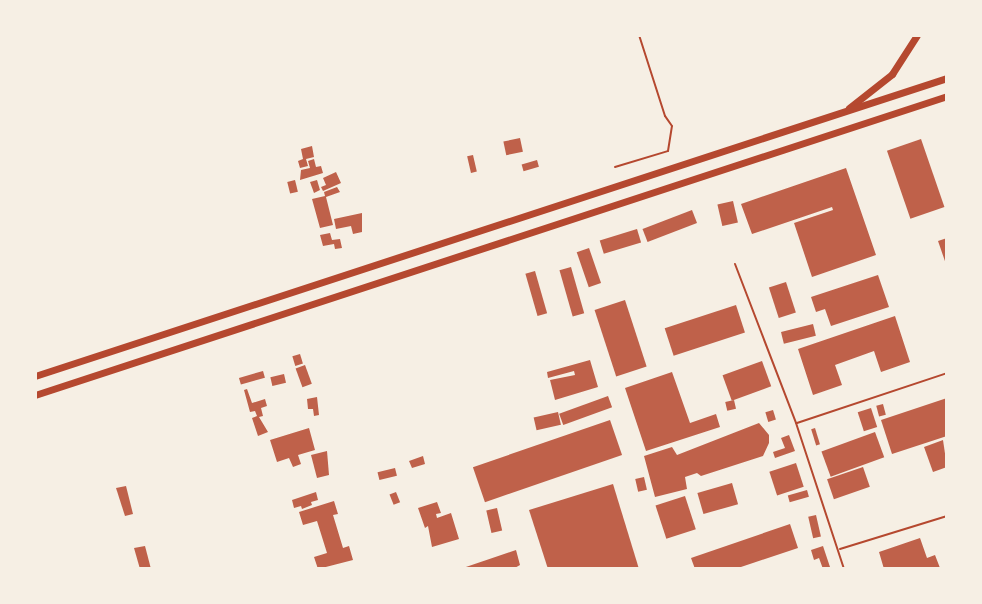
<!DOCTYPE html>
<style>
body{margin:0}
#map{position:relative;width:982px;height:604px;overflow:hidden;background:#f6efe4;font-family:"PT Sans",sans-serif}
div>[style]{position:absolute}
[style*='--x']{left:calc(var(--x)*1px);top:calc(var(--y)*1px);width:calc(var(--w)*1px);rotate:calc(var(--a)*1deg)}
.building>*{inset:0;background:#bf614a;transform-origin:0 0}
.path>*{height:2px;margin:-1px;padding:0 1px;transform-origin:1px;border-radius:1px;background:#b5482f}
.service>*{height:2px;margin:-1px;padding:0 1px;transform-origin:1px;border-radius:1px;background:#b5482f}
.motorway>*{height:7px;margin:-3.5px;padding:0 3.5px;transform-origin:3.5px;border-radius:3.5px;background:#b5482f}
span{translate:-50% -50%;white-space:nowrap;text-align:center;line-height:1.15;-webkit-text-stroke:5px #f6efe4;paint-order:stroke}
.frame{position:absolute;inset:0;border:37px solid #f6efe4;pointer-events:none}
</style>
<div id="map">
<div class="building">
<i style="left:520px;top:138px;width:14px;height:17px;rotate:78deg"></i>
<i style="left:921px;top:139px;width:72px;height:36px;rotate:71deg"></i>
<i style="clip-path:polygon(312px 146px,314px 157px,306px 159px,308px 166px,300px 168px,298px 161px,303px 159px,301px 149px)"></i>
<i style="left:473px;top:155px;width:17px;height:6px;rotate:77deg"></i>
<i style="clip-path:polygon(314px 159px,316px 167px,321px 166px,323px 173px,300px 180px,301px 170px,310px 168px,308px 161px)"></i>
<i style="left:537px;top:160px;width:7px;height:16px;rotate:74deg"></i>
<i style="clip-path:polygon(846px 168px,876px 255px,812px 277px,794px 223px,833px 210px,832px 207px,752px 234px,741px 204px)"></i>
<i style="clip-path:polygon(336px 172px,341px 183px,323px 191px,321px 187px,326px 185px,323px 178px)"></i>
<i style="left:295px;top:180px;width:12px;height:8px;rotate:76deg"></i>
<i style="clip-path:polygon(317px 180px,320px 190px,314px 193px,310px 182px)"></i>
<i style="clip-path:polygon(337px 187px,340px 192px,326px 197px,333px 225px,320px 228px,312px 199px,325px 196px,324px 192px)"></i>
<i style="left:733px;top:201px;width:22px;height:16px;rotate:77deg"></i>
<i style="left:692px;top:210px;width:14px;height:53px;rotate:69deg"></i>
<i style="clip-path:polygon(362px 213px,362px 232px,353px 234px,351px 226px,336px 229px,334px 219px)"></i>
<i style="left:637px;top:229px;width:14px;height:39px;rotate:73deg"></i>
<i style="clip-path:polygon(330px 233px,332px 240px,340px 239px,342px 248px,335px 249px,334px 244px,323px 246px,320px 235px)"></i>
<i style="clip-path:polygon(947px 238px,947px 267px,938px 241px)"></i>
<i style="left:589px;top:248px;width:37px;height:13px;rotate:71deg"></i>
<i style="left:571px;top:267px;width:48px;height:12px;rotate:74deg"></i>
<i style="left:535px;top:271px;width:44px;height:10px;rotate:74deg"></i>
<i style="clip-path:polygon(878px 275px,889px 307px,831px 326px,825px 309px,816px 312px,811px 297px)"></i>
<i style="left:786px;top:282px;width:32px;height:18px;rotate:72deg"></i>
<i style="left:625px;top:300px;width:70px;height:32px;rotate:72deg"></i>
<i style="left:736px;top:305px;width:29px;height:75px;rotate:72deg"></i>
<i style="clip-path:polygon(895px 316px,910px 362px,881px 372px,874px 351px,835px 365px,842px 385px,813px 395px,798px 349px)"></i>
<i style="left:813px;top:324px;width:12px;height:33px;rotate:76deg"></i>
<i style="left:300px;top:354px;width:10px;height:8px;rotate:73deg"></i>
<i style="clip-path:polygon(590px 360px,598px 387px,555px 400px,550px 380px,575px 375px,574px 371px,548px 378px,547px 372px)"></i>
<i style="left:762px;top:361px;width:27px;height:42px;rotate:70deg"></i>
<i style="left:305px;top:365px;width:20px;height:10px;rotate:70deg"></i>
<i style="left:263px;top:371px;width:7px;height:25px;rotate:74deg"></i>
<i style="clip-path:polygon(672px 372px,690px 423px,716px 414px,720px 427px,646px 451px,625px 388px)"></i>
<i style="left:284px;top:374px;width:9px;height:14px;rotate:77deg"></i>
<i style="clip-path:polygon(247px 389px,252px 403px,265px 399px,267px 406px,261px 408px,263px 416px,259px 417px,268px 432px,258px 436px,252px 418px,257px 416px,255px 411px,250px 412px,244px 390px)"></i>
<i style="left:608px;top:396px;width:12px;height:52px;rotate:70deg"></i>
<i style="clip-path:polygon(317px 397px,319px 415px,314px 416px,313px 409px,308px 409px,307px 399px)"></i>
<i style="clip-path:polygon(947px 398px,947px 436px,892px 454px,881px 420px)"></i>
<i style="left:734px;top:400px;width:9px;height:9px;rotate:77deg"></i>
<i style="left:883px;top:404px;width:11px;height:7px;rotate:75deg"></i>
<i style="left:871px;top:408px;width:20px;height:14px;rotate:72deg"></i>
<i style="left:773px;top:410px;width:10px;height:8px;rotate:73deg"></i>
<i style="left:558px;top:412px;width:13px;height:25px;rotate:77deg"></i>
<i style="left:610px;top:420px;width:37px;height:145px;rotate:71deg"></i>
<i style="clip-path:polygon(759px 423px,769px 435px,769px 443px,763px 456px,701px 476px,697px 473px,685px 477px,687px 489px,655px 497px,644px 456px,672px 447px,677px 455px)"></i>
<i style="clip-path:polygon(309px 428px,315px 450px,298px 455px,301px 464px,293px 467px,289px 458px,277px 462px,270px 440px)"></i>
<i style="left:815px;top:428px;width:17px;height:4px;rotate:73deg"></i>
<i style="left:875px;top:432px;width:27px;height:57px;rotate:70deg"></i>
<i style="clip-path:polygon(789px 435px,795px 451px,775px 458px,773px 452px,785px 448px,781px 438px)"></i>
<i style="clip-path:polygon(943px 440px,947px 467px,933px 472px,924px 447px)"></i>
<i style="clip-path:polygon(327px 451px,329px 475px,317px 478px,311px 455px)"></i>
<i style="clip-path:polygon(423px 456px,425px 464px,412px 468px,409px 461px)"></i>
<i style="left:796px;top:463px;width:25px;height:28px;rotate:72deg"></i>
<i style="left:863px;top:467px;width:21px;height:38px;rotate:71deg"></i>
<i style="left:395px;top:468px;width:8px;height:18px;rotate:76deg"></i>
<i style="left:644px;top:477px;width:13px;height:9px;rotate:77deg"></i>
<i style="left:732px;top:483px;width:22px;height:36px;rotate:74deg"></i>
<i style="clip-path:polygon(613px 484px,639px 569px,548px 569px,529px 510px)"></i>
<i style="clip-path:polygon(126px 486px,133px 514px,125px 516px,116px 488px)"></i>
<i style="left:807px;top:490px;width:7px;height:20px;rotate:74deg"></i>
<i style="clip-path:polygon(316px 492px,318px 500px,311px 502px,312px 505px,302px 509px,301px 506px,294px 508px,292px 500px)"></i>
<i style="left:396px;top:492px;width:11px;height:7px;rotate:68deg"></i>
<i style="left:685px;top:496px;width:35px;height:31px;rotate:72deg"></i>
<i style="clip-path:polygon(334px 501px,338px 514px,333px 515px,343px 548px,349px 546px,353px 560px,318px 569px,314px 557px,327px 553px,317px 521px,303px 525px,299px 512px)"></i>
<i style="clip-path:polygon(437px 502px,441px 513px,436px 514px,437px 518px,451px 513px,459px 539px,432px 547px,428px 526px,425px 528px,418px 508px)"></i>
<i style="left:497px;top:508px;width:23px;height:11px;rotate:77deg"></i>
<i style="left:816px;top:515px;width:22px;height:8px;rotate:77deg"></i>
<i style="clip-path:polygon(790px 524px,798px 548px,735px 569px,695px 569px,691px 558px)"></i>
<i style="clip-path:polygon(920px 538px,927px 558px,935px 555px,940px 568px,884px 569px,879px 552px)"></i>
<i style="clip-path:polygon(145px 546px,151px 569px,140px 569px,134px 548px)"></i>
<i style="clip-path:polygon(823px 546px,830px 567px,823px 569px,819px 558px,814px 560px,811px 550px)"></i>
<i style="clip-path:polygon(516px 550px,520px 565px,513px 569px,460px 569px)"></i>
</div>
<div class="path">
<i style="--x:615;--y:167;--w:55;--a:-16.8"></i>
<i style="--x:668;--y:151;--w:25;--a:-81"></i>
<i style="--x:672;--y:126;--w:12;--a:-125"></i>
<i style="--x:665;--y:116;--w:85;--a:-107.8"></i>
</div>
<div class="service">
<i style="--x:735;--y:264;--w:170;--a:69"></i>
<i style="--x:796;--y:423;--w:154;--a:71.8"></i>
<i style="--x:797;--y:423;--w:158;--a:-18.4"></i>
<i style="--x:840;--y:549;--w:112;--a:-17.1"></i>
</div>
<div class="motorway">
<i style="--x:849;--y:108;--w:55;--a:-38.3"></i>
<i style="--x:892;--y:74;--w:46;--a:-57.3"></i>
<i style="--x:35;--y:376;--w:959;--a:-18.1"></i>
<i style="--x:35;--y:395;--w:960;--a:-18.15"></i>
</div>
<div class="frame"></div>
</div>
